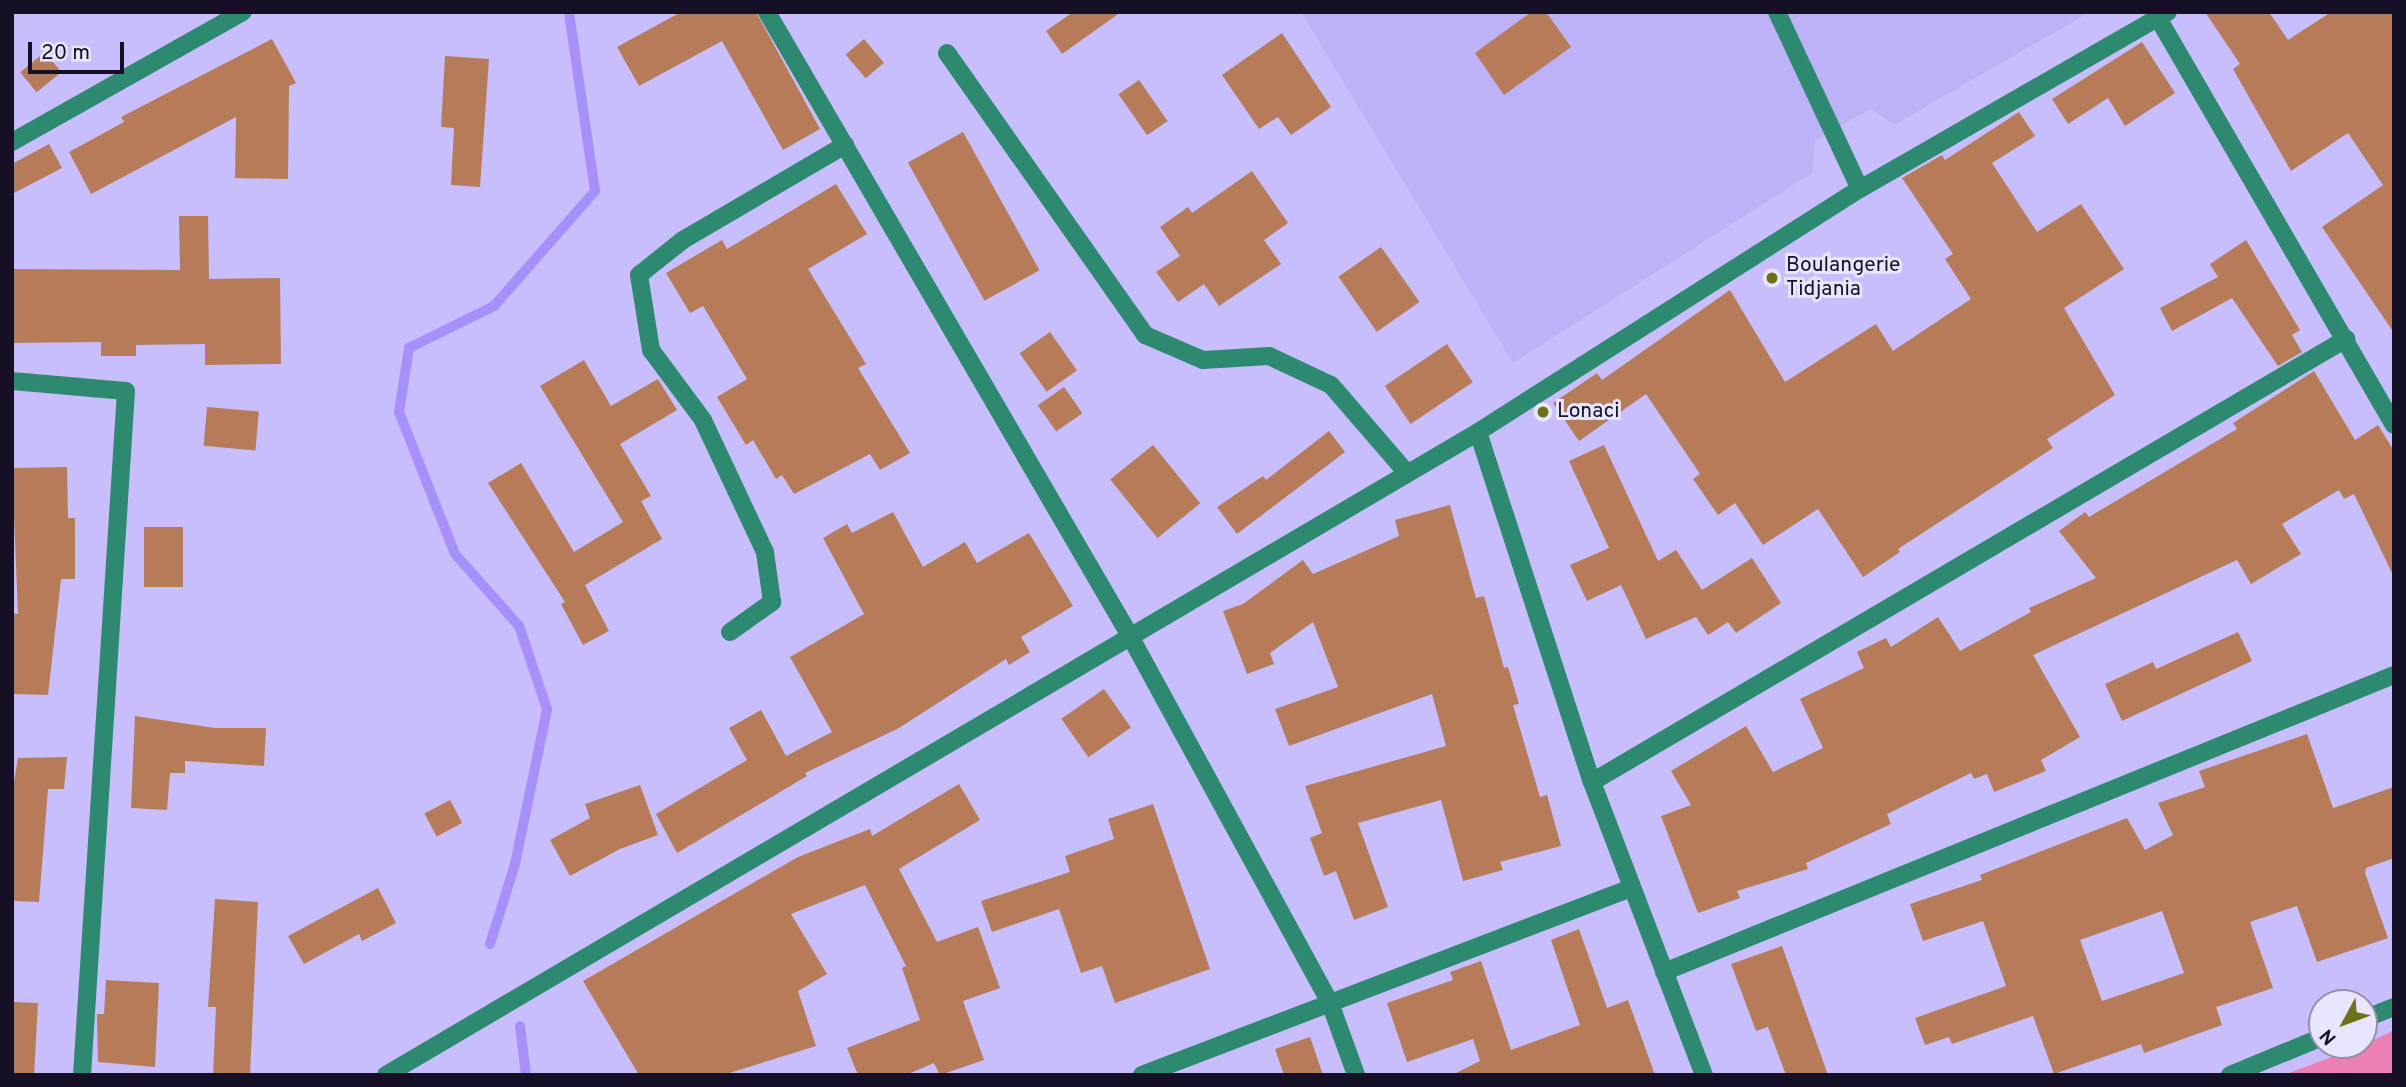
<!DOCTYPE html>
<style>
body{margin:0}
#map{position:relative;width:2406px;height:1087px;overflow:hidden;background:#c8befd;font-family:Overpass,sans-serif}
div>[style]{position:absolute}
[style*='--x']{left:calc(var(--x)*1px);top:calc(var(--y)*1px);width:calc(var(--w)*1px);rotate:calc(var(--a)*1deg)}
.built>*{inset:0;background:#beb2f7}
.green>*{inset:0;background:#ea81b2}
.stream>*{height:10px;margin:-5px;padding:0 5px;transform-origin:5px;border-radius:5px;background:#a691fa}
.building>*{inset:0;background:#b67c5a;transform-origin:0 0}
.minor>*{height:18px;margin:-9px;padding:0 9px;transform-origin:9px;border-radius:9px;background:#2d8a71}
.dots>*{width:19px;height:19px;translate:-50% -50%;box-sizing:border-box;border:4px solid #e8e5ff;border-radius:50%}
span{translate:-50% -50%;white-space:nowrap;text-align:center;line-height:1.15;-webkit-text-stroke:6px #e8e5ff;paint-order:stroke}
.poi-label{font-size:21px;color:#151026}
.left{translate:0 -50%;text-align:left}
.frame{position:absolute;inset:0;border:14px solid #151026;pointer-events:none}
.north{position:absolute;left:2308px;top:989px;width:70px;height:70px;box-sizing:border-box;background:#e8e5ff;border:2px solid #9490a8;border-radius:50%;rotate:229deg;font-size:19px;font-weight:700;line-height:28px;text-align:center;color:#151026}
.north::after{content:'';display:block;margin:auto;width:24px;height:32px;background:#6e7117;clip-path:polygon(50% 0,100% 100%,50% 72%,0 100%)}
.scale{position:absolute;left:28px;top:42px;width:96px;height:32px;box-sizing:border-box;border:4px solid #151026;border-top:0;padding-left:9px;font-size:21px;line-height:24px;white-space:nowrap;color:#151026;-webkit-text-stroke:5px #e8e5ff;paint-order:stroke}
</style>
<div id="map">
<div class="built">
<i style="clip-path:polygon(1301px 12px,2090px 12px,1894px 125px,1871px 109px,1815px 140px,1812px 173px,1513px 363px)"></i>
</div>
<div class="green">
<i style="clip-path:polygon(2394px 1030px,2394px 1075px,2283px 1075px,2364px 1045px)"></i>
</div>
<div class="stream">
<i style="--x:490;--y:944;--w:84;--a:-72.6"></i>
<i style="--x:515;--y:864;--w:158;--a:-78.3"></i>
<i style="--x:547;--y:709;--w:88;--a:-108.6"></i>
<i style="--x:519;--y:626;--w:96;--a:-131.6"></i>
<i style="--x:455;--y:554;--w:153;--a:-111.5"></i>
<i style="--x:399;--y:412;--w:65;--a:-81.1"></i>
<i style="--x:409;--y:348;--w:95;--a:-26.3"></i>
<i style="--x:494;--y:306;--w:153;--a:-48.7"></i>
<i style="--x:595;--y:191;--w:181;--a:-98.3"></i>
<i style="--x:520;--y:1026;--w:49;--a:83"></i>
</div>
<div class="building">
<i style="clip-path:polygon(681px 12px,756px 12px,820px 129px,783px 150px,722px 41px,639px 86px,617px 47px)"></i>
<i style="clip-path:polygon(1073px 12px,1121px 12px,1062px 54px,1046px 31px)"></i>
<i style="clip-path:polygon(1531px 12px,1546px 12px,1571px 47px,1504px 95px,1475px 53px)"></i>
<i style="clip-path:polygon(2205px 12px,2269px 12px,2288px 40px,2331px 12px,2394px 12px,2394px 333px,2322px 227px,2383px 185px,2348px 133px,2291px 171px,2233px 69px,2240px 64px)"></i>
<i style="clip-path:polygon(1282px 33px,1331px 107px,1291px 135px,1278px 117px,1259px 129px,1222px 75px)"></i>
<i style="clip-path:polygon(272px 39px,296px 83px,289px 86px,288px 179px,235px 178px,236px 117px,91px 194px,69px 152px,124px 122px,121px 117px)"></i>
<i style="left:864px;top:39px;width:31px;height:24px;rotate:50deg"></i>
<i style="clip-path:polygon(2142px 42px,2175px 93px,2125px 126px,2108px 98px,2068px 124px,2052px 99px)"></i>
<i style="left:45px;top:52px;width:26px;height:32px;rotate:51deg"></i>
<i style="clip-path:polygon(445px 56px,489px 59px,480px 187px,451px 185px,454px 128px,441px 127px)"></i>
<i style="left:1139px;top:80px;width:50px;height:25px;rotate:55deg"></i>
<i style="clip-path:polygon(2019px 112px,2035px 136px,1992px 163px,2037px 232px,2081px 204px,2124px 269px,2064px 308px,2115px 395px,2047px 439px,2053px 448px,1898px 549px,1900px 552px,1863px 577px,1818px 509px,1763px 545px,1735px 503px,1718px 515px,1693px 479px,1700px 474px,1646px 394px,1579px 441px,1553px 403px,1597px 373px,1602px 380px,1730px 290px,1785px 382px,1876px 324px,1893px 351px,1971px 299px,1945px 259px,1953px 254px,1902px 178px,1942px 155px,1945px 160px)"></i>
<i style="left:963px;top:132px;width:158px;height:63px;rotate:61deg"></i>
<i style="clip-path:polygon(49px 144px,62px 168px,12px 194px,12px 164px)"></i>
<i style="clip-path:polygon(1252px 171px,1288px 223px,1264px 240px,1281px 264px,1219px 306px,1204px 284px,1178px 302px,1156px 272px,1180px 256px,1160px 227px,1188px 207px,1192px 213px)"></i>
<i style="clip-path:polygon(836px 184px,867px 234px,808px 269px,866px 364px,858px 368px,910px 453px,880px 470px,870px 454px,794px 494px,782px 475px,776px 479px,753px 440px,746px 445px,717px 397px,747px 379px,703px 306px,690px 313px,666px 273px,722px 240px,727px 249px)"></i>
<i style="clip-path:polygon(179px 216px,208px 216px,209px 279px,280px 278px,281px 364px,205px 365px,205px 344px,136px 345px,136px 356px,101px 356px,101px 342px,12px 343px,12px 269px,180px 270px)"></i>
<i style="clip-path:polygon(2246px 240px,2300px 330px,2292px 335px,2302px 352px,2278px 366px,2232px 298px,2172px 331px,2160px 308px,2218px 277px,2210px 264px)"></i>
<i style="left:1381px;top:247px;width:67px;height:52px;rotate:55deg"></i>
<i style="left:1050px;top:332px;width:47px;height:37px;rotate:55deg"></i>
<i style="left:1447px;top:344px;width:46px;height:75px;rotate:56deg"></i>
<i style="clip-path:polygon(584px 360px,611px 406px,658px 379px,677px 410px,620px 444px,651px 496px,641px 501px,662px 539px,585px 585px,609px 631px,583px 645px,561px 604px,565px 602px,488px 483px,521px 463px,574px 552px,623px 522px,540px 386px)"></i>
<i style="clip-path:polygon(2314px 371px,2355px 440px,2378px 425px,2394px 451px,2394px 577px,2354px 494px,2344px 499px,2339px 490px,2282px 524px,2301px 554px,2251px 584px,2237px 560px,2033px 655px,2080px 737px,2041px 760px,2046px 771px,1994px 792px,1987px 774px,1974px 779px,1971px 773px,1887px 814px,1891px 824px,1806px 863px,1808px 869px,1737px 891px,1740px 898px,1698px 913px,1661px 816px,1691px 805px,1671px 771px,1746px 726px,1773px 772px,1823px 748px,1800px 699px,1864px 668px,1857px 652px,1886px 638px,1891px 647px,1938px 617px,1960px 651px,2031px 612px,2029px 608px,2096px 578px,2059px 531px,2085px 512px,2089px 517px,2237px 429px,2233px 423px)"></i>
<i style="left:1064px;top:387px;width:32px;height:32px;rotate:55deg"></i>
<i style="left:207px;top:407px;width:52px;height:39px;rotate:5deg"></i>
<i style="clip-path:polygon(1329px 431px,1345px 452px,1237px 534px,1217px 507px,1263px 476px,1266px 480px)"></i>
<i style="left:1153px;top:445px;width:75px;height:55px;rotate:51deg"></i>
<i style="clip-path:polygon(1604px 445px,1658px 561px,1676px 550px,1702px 590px,1752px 558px,1781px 603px,1736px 633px,1728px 622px,1708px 635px,1696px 617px,1646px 639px,1621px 585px,1587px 601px,1570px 565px,1609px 548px,1569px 461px)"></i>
<i style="clip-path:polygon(67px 467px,68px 518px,75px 518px,75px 579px,61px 579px,48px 695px,12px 694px,12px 613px,18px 614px,12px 468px)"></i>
<i style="clip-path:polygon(1450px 505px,1476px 598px,1484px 596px,1504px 668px,1508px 667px,1519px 704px,1513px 705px,1540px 797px,1547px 795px,1561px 846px,1500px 862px,1503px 870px,1463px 881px,1441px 800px,1358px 823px,1388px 907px,1354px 920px,1336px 871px,1324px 876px,1310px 838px,1322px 833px,1305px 786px,1446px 746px,1432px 694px,1289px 746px,1275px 709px,1338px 687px,1313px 622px,1270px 653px,1274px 664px,1247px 674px,1223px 611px,1243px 604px,1303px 560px,1313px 574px,1399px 536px,1395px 520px)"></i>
<i style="clip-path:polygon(893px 512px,923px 567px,965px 542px,977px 563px,1029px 533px,1073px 606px,1021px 637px,1030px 652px,1009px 665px,1006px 659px,899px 728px,805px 773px,807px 776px,677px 853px,656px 814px,747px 760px,729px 728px,761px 710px,786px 756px,832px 732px,790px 657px,864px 614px,823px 538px,847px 524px,852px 533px)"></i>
<i style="left:144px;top:527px;width:39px;height:60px"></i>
<i style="clip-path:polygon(2238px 632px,2252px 661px,2122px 721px,2105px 684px,2153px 662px,2156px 669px)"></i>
<i style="left:1104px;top:689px;width:47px;height:52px;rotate:55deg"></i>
<i style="clip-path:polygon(135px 716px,215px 728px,266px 728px,264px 766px,185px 761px,185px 773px,170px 773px,167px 810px,131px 808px)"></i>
<i style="clip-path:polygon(evenodd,2307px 734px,2333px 808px,2394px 787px,2394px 858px,2366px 868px,2365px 873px,2388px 938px,2317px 962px,2297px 906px,2250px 922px,2273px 988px,2216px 1007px,2222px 1025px,2144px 1053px,2141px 1044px,2054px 1074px,2033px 1016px,1952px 1044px,1949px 1037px,1925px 1045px,1915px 1018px,2006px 986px,1983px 921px,1923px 941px,1910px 904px,1982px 880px,1980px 875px,2127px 818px,2145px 850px,2173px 835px,2158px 803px,2205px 787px,2199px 771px,2307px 734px,2162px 911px,2184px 973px,2102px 1001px,2080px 940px,2162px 911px)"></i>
<i style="clip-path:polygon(67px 757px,64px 789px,48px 789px,39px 902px,12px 901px,12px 794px,18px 758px)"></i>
<i style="clip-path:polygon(959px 784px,980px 820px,899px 869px,937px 942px,978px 927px,1000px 988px,963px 1001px,984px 1060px,940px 1075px,934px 1063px,906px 1075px,858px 1075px,847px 1048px,920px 1020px,902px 968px,906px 966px,865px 885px,791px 914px,827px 974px,798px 991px,816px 1046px,723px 1075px,639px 1075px,583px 981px,798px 857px,870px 829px,872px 836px)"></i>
<i style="clip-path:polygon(640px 785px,658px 835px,620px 849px,570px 876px,550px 840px,590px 818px,585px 804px)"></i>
<i style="left:450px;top:800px;width:26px;height:29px;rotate:62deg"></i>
<i style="clip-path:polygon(1153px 804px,1210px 969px,1115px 1003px,1102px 966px,1081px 973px,1059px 909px,992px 932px,981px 901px,1070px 872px,1065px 856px,1114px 839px,1108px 819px)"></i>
<i style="clip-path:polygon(378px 888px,396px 923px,362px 941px,359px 934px,304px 964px,288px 936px)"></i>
<i style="clip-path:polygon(215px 899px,258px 902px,250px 1075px,213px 1075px,216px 1007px,208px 1007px)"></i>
<i style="clip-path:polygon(1579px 929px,1607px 1008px,1628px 1000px,1655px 1075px,1452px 1075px,1480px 1061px,1473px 1039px,1407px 1062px,1387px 1003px,1453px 980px,1450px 972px,1481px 961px,1511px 1050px,1580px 1025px,1551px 940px)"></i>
<i style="clip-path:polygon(1782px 946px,1828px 1075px,1786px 1075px,1768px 1027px,1756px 1031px,1731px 964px)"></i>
<i style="clip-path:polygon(106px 980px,159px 983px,155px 1067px,98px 1062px,97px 1014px,104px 1014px)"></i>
<i style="clip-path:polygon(12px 1002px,38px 1003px,34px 1075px,12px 1075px)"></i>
<i style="clip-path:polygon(1310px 1037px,1323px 1075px,1284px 1075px,1275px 1049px)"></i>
</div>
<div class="minor">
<i style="--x:767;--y:12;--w:722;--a:59.81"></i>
<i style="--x:1130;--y:636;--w:418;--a:61.4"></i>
<i style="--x:1330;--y:1003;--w:77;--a:70.1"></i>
<i style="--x:1777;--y:12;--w:195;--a:64.9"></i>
<i style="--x:2158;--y:18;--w:470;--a:59.9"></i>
<i style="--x:947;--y:53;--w:345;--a:54.9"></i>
<i style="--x:1145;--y:335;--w:63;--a:23.3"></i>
<i style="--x:1203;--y:360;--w:66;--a:-3.5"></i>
<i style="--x:1269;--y:356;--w:68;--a:25.1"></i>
<i style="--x:1331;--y:385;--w:116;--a:49.2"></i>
<i style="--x:12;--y:142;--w:265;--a:-29.4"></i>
<i style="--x:12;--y:381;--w:114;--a:5"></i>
<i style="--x:126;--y:391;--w:685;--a:93.68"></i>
<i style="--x:1478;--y:432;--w:368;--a:72"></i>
<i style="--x:1592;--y:782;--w:314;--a:69.1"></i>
<i style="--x:730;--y:632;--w:52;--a:-35.5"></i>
<i style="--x:772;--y:602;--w:50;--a:-98"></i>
<i style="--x:765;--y:552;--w:146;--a:-115.2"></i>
<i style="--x:703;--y:420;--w:87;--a:-126.6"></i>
<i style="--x:651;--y:350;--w:76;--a:-99.1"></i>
<i style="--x:639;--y:275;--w:56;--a:-38.5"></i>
<i style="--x:683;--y:240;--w:188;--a:-30.4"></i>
<i style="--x:1592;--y:782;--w:875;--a:-30.44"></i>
<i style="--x:1664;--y:972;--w:788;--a:-22.14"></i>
<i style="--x:2364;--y:1019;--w:32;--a:-22"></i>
<i style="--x:386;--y:1075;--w:1267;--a:-30.49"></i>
<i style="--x:1478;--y:432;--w:453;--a:-32.5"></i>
<i style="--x:1860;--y:189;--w:355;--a:-29.9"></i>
<i style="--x:1142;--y:1075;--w:524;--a:-20.93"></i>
<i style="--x:2230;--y:1075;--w:100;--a:-22.4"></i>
</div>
<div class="dots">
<i style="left:1772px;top:278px;background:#6e7117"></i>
<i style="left:1543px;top:412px;background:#6e7117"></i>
</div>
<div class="poi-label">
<span class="left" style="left:1786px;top:278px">Boulangerie<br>Tidjania</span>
<span class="left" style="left:1557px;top:412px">Lonaci</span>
</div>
<div class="frame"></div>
<div class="north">N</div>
<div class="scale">20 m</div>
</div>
